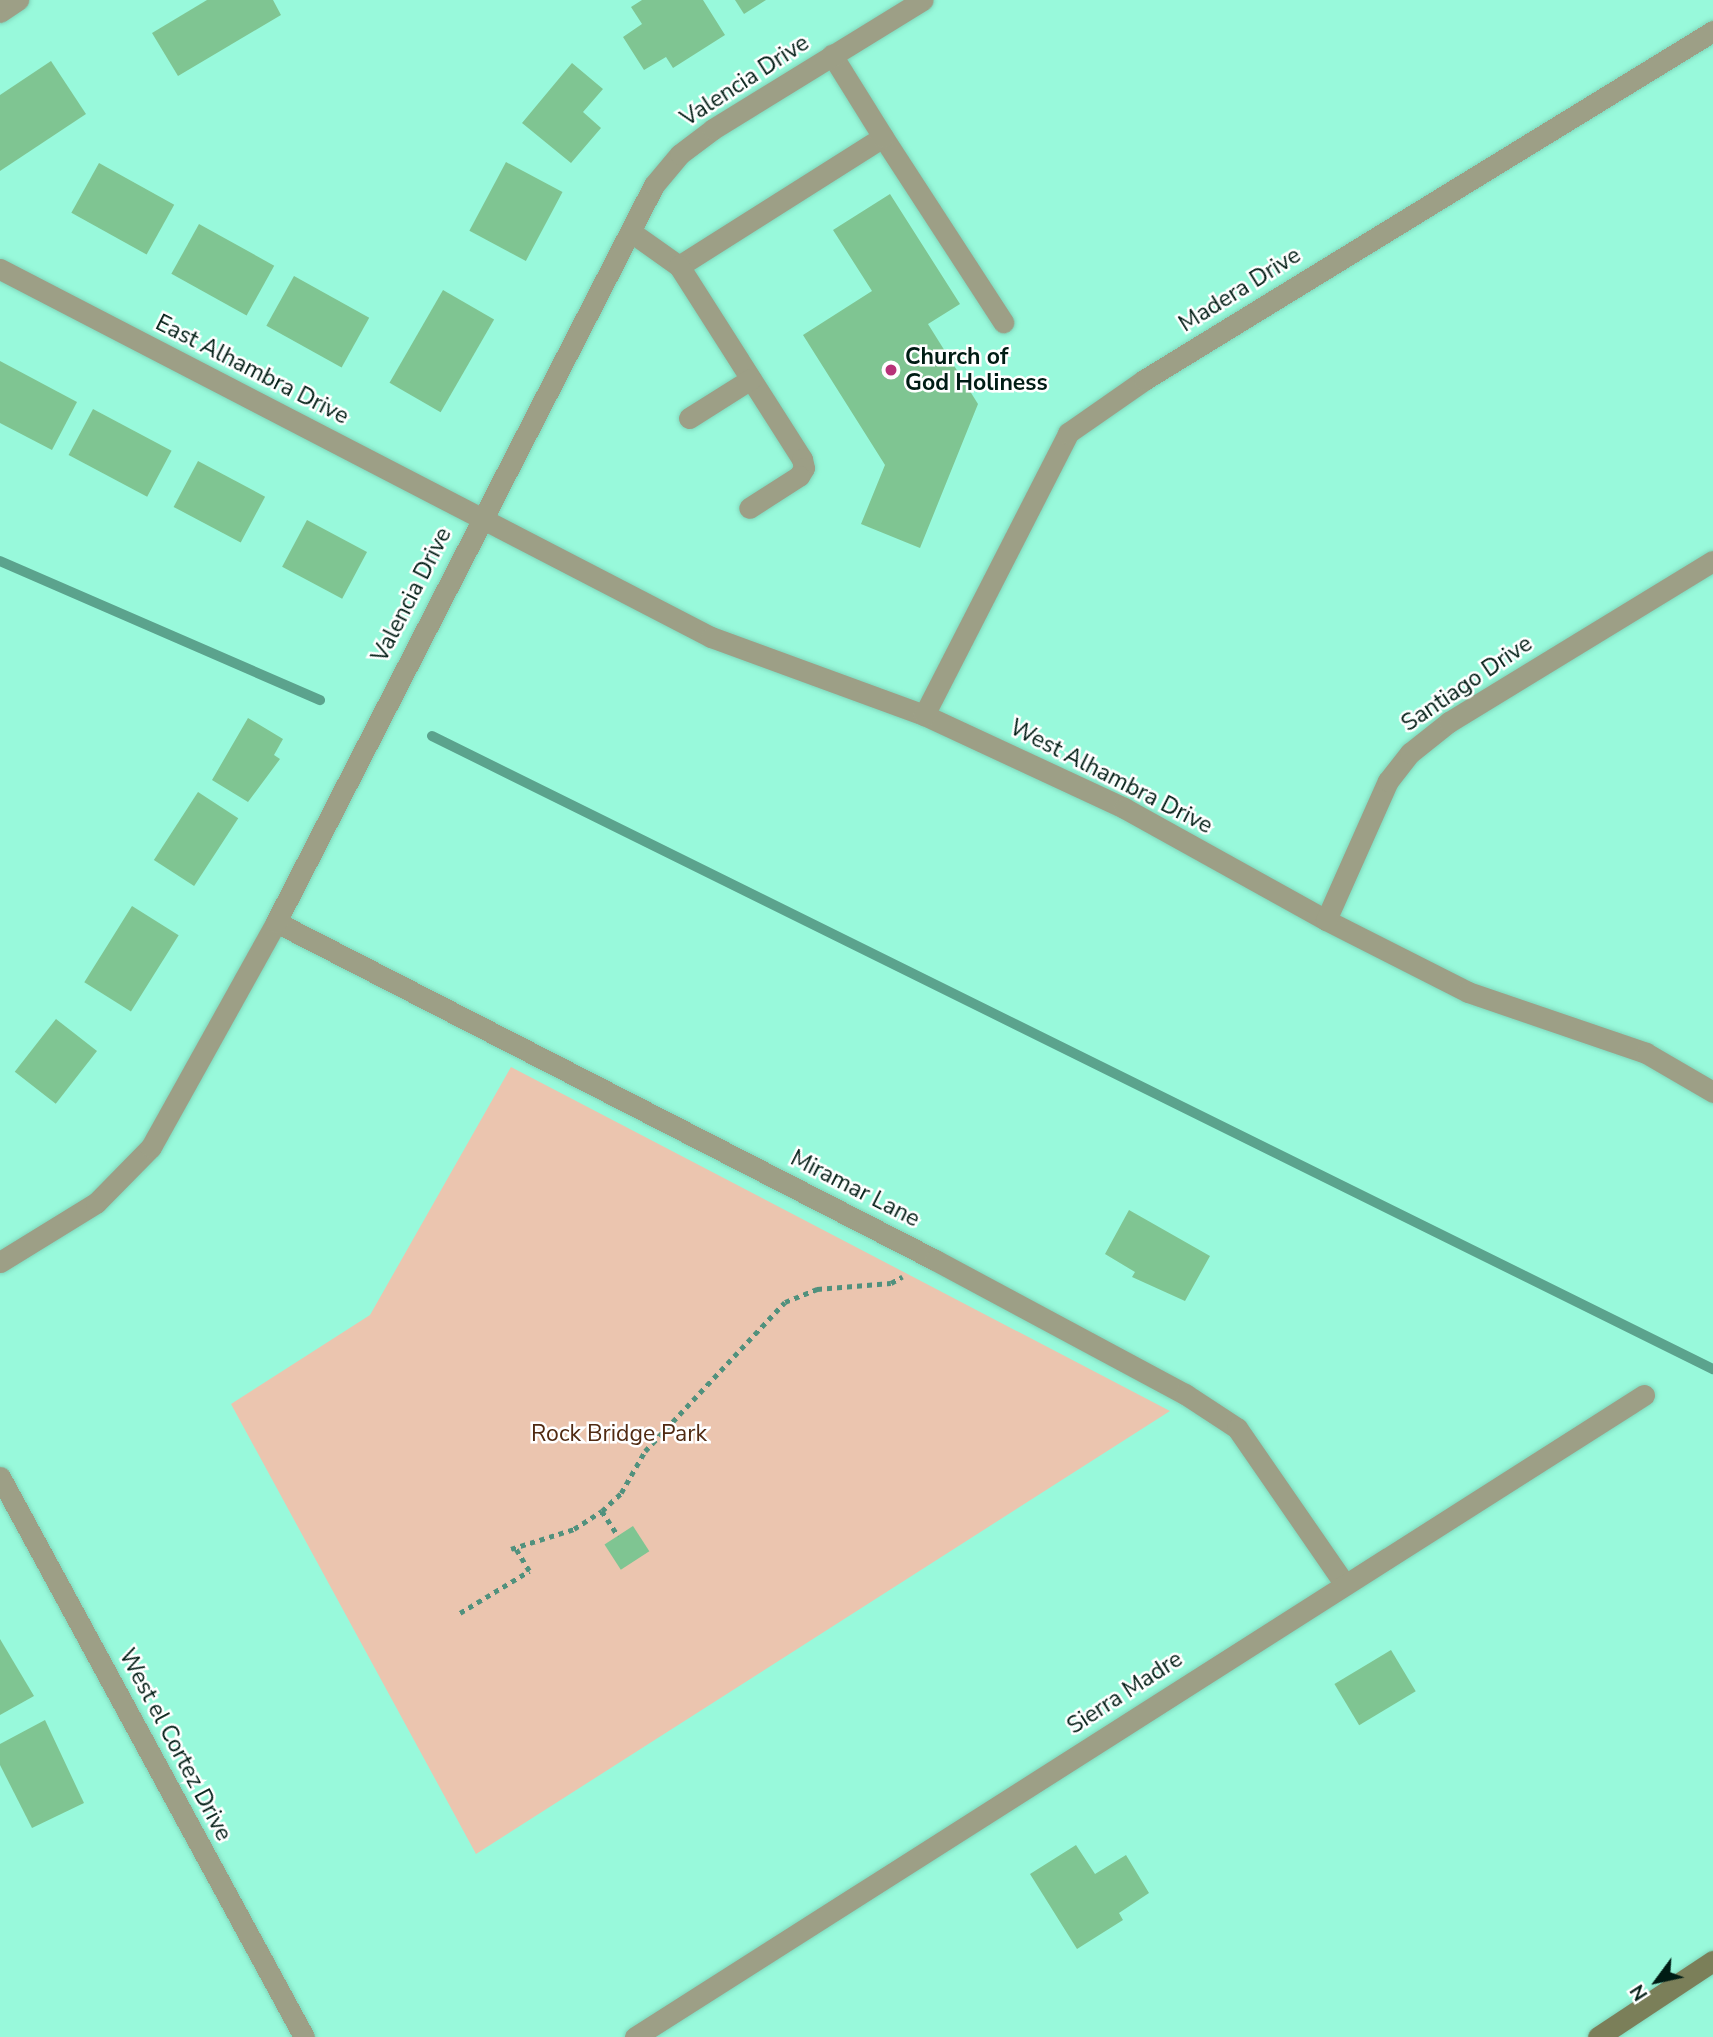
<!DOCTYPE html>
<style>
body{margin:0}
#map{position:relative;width:1713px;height:2037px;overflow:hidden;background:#98f9db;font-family:"Nunito Sans",sans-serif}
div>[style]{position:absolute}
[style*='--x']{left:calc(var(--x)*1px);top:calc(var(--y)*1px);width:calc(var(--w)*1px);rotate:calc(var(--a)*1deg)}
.green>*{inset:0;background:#ebc5af}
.stream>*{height:10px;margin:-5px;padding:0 5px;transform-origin:5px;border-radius:5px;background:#5ba38d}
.building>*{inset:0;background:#7fc592;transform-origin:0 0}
.path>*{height:4.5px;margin-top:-2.25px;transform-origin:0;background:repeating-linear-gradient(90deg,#51917d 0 5px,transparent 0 10px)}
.roads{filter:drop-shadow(0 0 2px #80d6bb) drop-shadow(0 0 2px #80d6bb)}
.lane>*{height:21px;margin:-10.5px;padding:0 10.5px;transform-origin:10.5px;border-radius:10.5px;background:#9d9f86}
.street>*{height:21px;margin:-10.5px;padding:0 10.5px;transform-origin:10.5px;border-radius:10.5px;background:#9d9f86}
.secondary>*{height:21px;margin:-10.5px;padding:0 10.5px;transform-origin:10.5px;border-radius:10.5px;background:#7b7f59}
.dots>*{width:19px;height:19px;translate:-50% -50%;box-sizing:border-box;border:4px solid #fff;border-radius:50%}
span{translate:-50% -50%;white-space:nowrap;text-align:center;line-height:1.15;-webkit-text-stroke:5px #fff;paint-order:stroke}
.street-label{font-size:23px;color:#001c14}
.poi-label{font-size:23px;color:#001c14;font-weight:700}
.left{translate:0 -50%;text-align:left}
.park-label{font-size:23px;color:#502a12}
.north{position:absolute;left:1622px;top:1946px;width:70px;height:70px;-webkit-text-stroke:5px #fff;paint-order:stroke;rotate:237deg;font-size:19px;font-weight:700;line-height:28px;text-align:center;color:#001c14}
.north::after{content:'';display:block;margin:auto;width:24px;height:32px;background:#001c14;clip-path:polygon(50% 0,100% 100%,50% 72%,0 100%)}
</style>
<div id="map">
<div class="green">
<i style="clip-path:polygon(511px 1067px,1170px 1411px,476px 1854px,231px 1404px,370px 1315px)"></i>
</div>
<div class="stream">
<i style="--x:0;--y:561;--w:349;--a:23.5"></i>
<i style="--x:432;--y:736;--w:1429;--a:26.3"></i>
</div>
<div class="building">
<i style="clip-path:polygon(207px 0,273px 0,281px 15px,178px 76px,152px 33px)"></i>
<i style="clip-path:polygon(642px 0,703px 0,725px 35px,673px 68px,666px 57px,644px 70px,623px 37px,642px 24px,631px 7px)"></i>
<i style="clip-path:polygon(735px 0,766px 0,744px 14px)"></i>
<i style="clip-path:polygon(51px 61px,86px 114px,0 171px,0 95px)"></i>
<i style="clip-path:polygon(572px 63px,603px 89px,583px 112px,601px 128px,571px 163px,522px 123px)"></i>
<i style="left:506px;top:162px;width:64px;height:78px;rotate:28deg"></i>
<i style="left:99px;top:163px;width:86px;height:57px;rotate:29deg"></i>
<i style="clip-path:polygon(890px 194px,960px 304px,928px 324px,978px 404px,920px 548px,861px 524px,885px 465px,803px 335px,872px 291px,833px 230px)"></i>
<i style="left:199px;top:224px;width:86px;height:57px;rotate:29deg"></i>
<i style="left:294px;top:276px;width:86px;height:57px;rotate:29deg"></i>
<i style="left:443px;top:290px;width:59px;height:107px;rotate:30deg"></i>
<i style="clip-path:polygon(0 361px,77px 402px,52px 450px,0 423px)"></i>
<i style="left:93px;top:409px;width:89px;height:52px;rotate:28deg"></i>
<i style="left:198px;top:461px;width:76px;height:52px;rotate:28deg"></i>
<i style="left:307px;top:520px;width:68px;height:53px;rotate:28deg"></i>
<i style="clip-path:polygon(248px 718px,283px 739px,274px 755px,280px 759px,248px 802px,212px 780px)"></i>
<i style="left:198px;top:792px;width:48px;height:81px;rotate:33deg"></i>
<i style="left:132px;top:906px;width:55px;height:90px;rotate:32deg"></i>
<i style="left:56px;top:1019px;width:52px;height:67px;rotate:38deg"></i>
<i style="clip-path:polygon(1129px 1210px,1210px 1256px,1185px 1301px,1132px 1277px,1135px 1272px,1105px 1254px)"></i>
<i style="left:633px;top:1526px;width:30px;height:34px;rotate:57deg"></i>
<i style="clip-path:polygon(0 1639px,34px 1696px,0 1715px)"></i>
<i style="left:1391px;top:1650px;width:48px;height:66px;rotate:59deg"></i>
<i style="clip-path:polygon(45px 1720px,84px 1803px,32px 1828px,0 1765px,0 1744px)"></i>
<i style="clip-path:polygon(1076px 1845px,1095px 1874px,1126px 1855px,1149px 1893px,1119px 1913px,1123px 1920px,1077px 1949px,1030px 1874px)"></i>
</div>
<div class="path">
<i style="--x:602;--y:1511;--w:30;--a:57"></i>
<i style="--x:511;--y:1549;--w:66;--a:-17.6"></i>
<i style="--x:574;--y:1529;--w:33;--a:-33"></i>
<i style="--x:602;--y:1511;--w:26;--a:-43"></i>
<i style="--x:621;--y:1493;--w:48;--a:-60.3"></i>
<i style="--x:645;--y:1451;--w:204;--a:-46.8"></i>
<i style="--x:785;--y:1302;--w:35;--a:-22"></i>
<i style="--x:817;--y:1289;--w:74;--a:-4.6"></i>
<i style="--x:891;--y:1283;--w:13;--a:-29"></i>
<i style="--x:460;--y:1613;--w:81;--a:-31.3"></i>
<i style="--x:529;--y:1571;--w:27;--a:-121"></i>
</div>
<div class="roads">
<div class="lane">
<i style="--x:883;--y:137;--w:221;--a:57"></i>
<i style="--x:631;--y:232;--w:59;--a:35.3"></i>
<i style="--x:679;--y:266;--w:241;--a:-32.3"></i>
<i style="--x:883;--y:137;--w:97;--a:-121.9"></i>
<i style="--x:679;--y:266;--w:229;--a:57.5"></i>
<i style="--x:802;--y:459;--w:9;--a:77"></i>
<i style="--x:804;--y:468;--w:9;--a:122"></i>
<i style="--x:799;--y:476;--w:59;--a:147.4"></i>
<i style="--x:689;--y:418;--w:73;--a:-32.2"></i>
</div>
<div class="street">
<i style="--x:0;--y:12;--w:22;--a:-34"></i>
<i style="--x:0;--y:269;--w:801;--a:27.37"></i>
<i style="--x:711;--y:637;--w:227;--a:20.1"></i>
<i style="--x:924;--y:715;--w:221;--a:24.9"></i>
<i style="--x:1124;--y:808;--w:231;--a:29"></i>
<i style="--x:1326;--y:920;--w:159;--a:26.9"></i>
<i style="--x:1468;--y:992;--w:188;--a:18.9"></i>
<i style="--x:1646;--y:1053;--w:78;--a:30.2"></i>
<i style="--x:924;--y:715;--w:317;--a:-62.9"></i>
<i style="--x:1068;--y:433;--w:93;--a:-34.9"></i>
<i style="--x:1144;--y:380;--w:668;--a:-31.52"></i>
<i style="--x:1326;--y:920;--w:152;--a:-66"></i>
<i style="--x:1388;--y:781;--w:36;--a:-52"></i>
<i style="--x:1410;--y:753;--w:50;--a:-38.5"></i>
<i style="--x:1449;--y:722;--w:309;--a:-31.4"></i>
<i style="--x:276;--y:922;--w:741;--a:27.15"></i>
<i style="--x:935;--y:1260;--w:284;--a:28.2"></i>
<i style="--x:1185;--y:1394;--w:62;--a:33.2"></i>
<i style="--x:1237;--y:1428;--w:188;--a:55.4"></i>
<i style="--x:0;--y:1262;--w:113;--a:-31.6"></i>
<i style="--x:96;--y:1203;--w:78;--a:-45.5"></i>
<i style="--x:151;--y:1147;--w:257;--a:-60.9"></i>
<i style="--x:276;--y:922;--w:828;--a:-62.85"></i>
<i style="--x:654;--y:185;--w:40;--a:-50"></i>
<i style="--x:680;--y:154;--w:41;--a:-37.1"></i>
<i style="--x:713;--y:129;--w:246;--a:-31.6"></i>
<i style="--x:0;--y:1477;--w:637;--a:61.5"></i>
<i style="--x:635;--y:2037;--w:1196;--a:-32.47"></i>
</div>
<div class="secondary">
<i style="--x:1598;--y:2037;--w:138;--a:-33.5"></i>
</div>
</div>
<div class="dots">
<i style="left:891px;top:370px;background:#b73379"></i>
</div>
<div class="street-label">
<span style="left:745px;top:81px;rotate:-33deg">Valencia Drive</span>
<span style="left:1240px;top:290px;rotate:-32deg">Madera Drive</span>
<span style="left:252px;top:370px;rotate:27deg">East Alhambra Drive</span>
<span style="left:412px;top:595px;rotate:-63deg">Valencia Drive</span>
<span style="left:1467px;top:684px;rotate:-34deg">Santiago Drive</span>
<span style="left:1111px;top:777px;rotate:27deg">West Alhambra Drive</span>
<span style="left:855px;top:1189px;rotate:27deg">Miramar Lane</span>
<span style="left:1125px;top:1693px;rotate:-33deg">Sierra Madre</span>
<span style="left:175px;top:1745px;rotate:62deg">West el Cortez Drive</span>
</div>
<div class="poi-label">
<span class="left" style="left:905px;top:370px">Church of<br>God Holiness</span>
</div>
<div class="park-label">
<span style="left:619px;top:1434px">Rock Bridge Park</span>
</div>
<div class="north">N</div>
</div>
